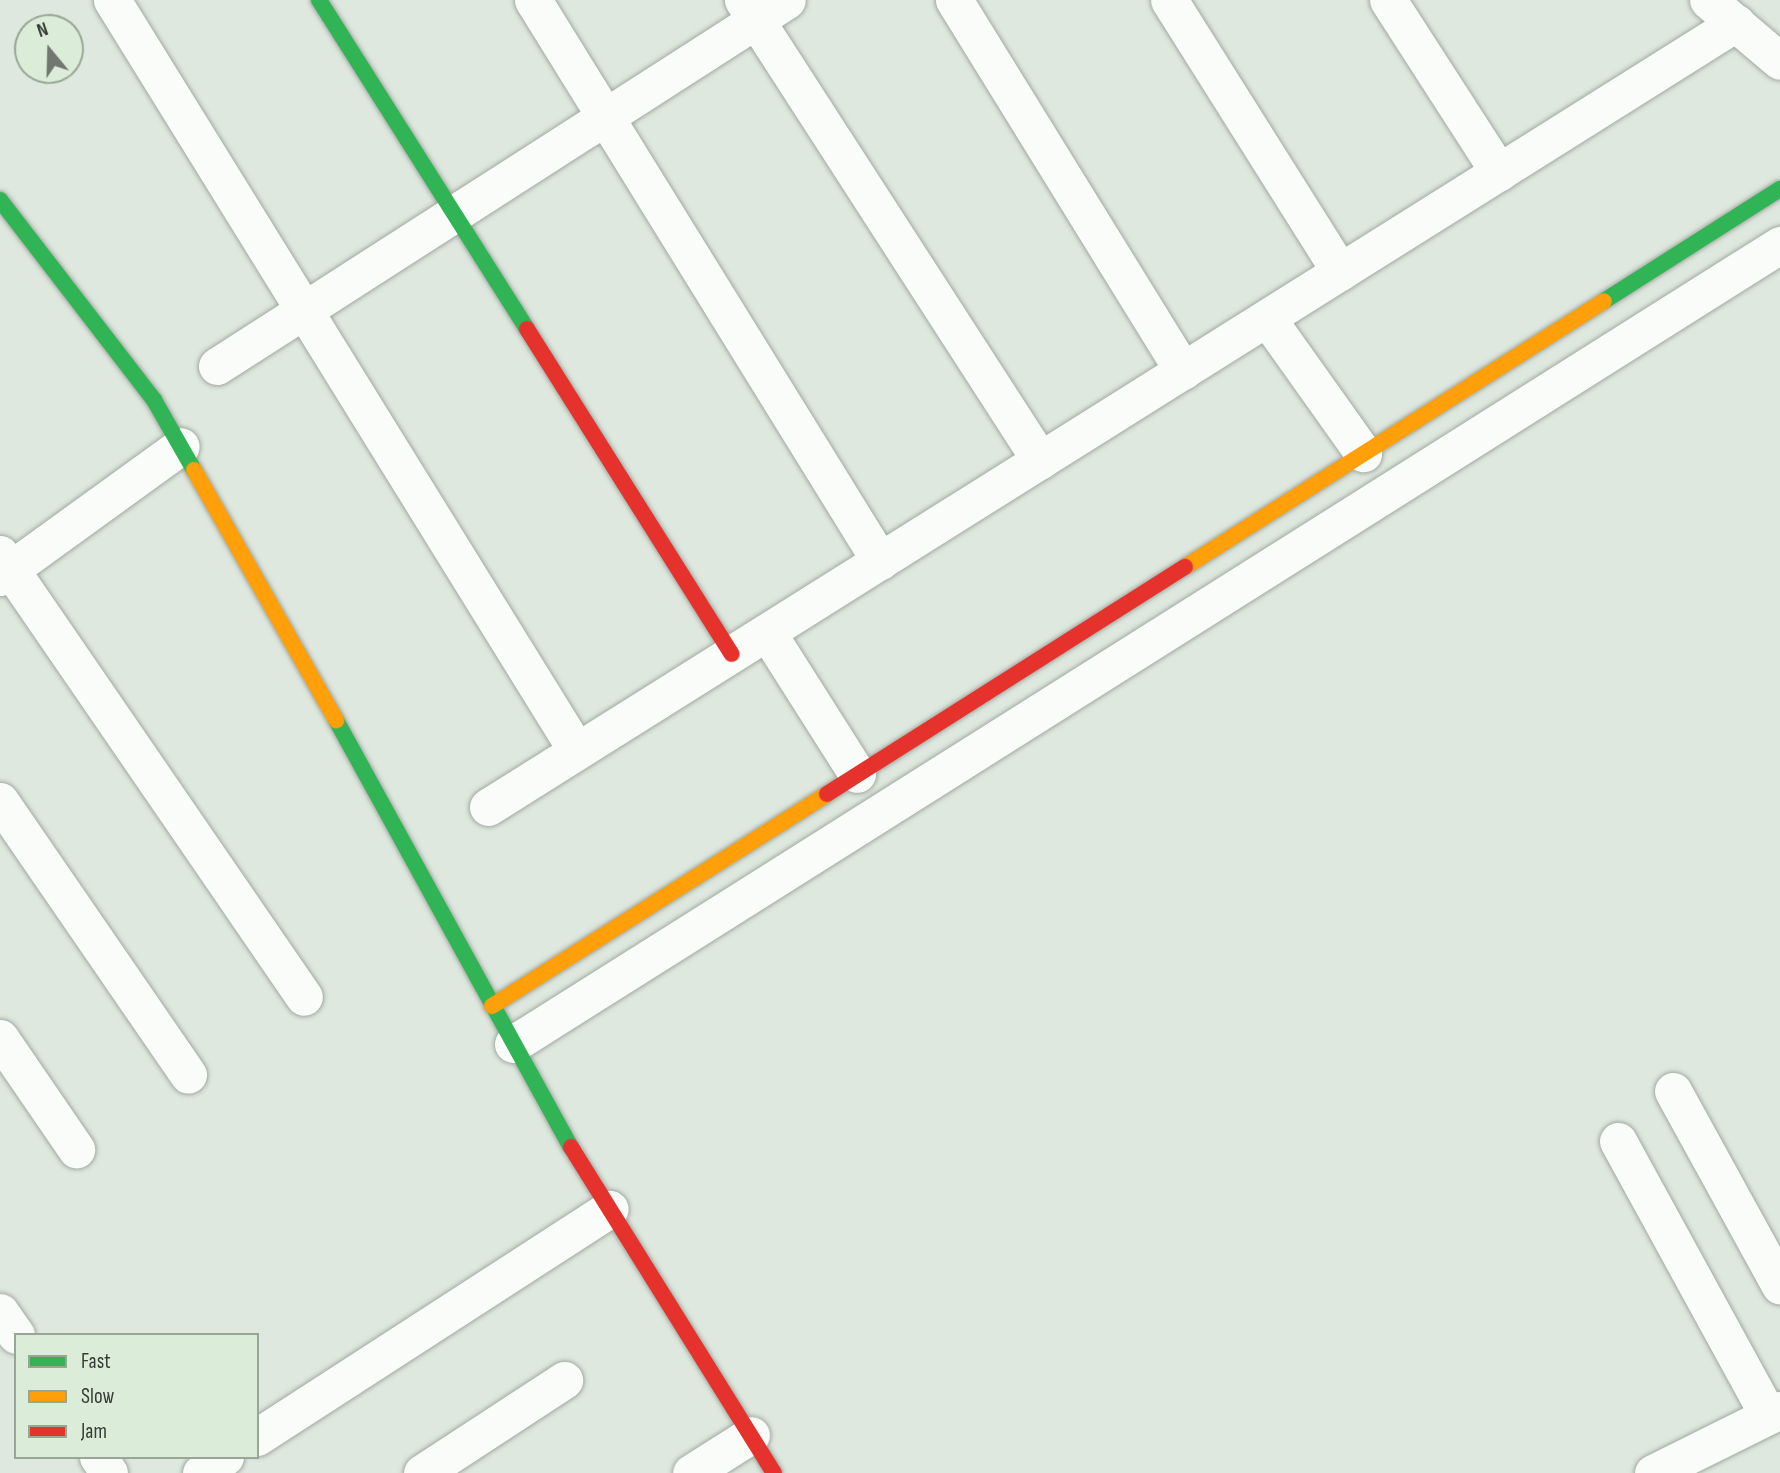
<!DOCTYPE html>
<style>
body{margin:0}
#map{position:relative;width:1780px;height:1473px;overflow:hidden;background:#dee8de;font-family:"Sofia Sans Condensed",sans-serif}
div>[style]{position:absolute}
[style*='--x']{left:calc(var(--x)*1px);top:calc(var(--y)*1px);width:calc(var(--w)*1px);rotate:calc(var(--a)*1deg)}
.roads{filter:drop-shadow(0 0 2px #a2a9a2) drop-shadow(0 0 2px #a2a9a2)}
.street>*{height:37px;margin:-18.5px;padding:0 18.5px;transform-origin:18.5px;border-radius:18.5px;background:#fafcfa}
.fast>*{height:16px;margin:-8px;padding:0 8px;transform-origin:8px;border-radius:8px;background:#30b455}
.slow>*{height:16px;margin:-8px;padding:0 8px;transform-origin:8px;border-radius:8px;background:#ff9f0a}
.jam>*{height:16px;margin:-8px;padding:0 8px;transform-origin:8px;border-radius:8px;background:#e5322d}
span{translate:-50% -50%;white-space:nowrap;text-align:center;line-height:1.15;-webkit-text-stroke:5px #dbedd9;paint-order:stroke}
.legend{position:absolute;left:14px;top:1333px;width:245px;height:126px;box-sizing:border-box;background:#dbedd9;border:2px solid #99a697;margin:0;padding:9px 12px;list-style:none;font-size:21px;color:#353c35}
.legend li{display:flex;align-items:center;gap:14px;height:35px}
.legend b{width:35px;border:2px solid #99a697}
.north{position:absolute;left:14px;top:14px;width:70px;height:70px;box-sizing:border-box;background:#dbedd9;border:2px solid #99a697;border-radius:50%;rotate:341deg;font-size:19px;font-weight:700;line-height:28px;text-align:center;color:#353c35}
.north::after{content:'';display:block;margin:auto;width:24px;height:32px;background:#707870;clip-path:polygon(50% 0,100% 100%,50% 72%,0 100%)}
</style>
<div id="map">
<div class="roads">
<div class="street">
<i style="--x:112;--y:0;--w:883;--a:58.24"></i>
<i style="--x:533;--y:0;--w:660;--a:58.26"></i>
<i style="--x:743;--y:0;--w:548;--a:57.15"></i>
<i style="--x:954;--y:0;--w:436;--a:58.3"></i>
<i style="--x:1169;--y:0;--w:321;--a:57.8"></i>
<i style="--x:1388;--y:0;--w:205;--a:57.2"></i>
<i style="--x:1708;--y:0;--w:94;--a:40.3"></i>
<i style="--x:1267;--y:318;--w:166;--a:54.6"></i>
<i style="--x:217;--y:366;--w:677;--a:-32.7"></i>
<i style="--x:0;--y:554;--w:537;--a:55.54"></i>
<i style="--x:0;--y:577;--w:223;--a:-35.9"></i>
<i style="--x:767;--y:632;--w:168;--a:57.6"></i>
<i style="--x:0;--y:801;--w:332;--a:55.5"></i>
<i style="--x:488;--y:807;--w:1474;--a:-32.14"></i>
<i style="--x:0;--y:1038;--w:135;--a:55.6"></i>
<i style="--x:513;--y:1044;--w:1498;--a:-32.24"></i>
<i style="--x:1673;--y:1091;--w:222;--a:61.2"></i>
<i style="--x:1618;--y:1141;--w:312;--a:61.3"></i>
<i style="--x:0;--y:1312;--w:28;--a:55"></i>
<i style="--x:257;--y:1437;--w:420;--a:-32.9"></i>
<i style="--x:98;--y:1457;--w:19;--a:55"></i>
<i style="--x:201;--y:1473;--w:29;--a:-34"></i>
<i style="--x:422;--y:1473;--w:170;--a:-33.2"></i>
<i style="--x:691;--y:1473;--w:71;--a:-32.3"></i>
<i style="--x:1653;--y:1473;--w:142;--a:-26.4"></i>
</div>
<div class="fast">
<i style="--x:319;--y:0;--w:389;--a:57.7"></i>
<i style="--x:0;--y:200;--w:252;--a:52.4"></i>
<i style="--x:154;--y:400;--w:81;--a:60.3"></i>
<i style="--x:1604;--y:301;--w:209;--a:-32.5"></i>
<i style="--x:336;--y:720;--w:487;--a:61.2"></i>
</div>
<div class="slow">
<i style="--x:194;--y:470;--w:288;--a:60.4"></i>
<i style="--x:1185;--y:567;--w:496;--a:-32.4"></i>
<i style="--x:492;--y:1006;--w:396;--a:-32.3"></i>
</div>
<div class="jam">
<i style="--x:527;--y:329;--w:384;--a:57.8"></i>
<i style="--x:827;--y:794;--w:424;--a:-32.4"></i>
<i style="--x:571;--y:1147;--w:384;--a:58.1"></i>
</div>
</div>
<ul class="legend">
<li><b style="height:9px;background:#30b455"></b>Fast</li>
<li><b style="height:9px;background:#ff9f0a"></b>Slow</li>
<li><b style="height:9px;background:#e5322d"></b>Jam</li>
</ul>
<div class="north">N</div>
</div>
